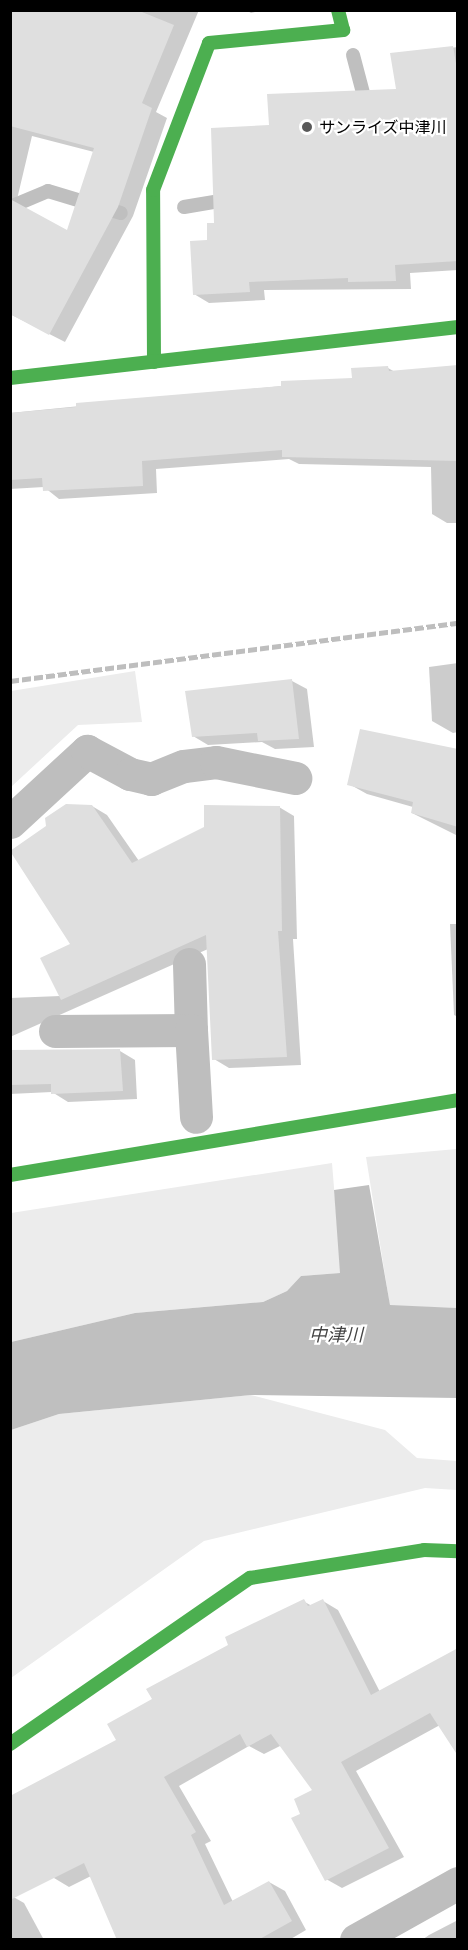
<!DOCTYPE html>
<meta charset="utf-8">
<style>
body{margin:0}
#map{position:relative;width:468px;height:1950px;overflow:hidden;background:#fff;font-family:"IBM Plex Sans","Noto Sans JP",sans-serif}
div>[style]{position:absolute}
[style*='--x']{left:calc(var(--x)*1px);top:calc(var(--y)*1px);width:calc(var(--w)*1px);rotate:calc(var(--a)*1deg)}
.green>*{inset:0;background:#ececec}
.water>*{inset:0;background:#bfbfbf}
.shadow>*{inset:0;background:#0003}
.stream>*{height:14px;margin:-7px;padding:0 7px;transform-origin:7px;border-radius:7px;background:#bfbfbf}
.building>*{inset:0;background:#dfdfdf}
.street>*{height:33px;margin:-16.5px;padding:0 16.5px;transform-origin:16.5px;border-radius:16.5px;background:#bebebe}
.fast>*{height:14px;margin:-7px;padding:0 7px;transform-origin:7px;border-radius:7px;background:#4caf50}
.rail>*{height:4.5px;margin-top:-2.25px;transform-origin:0;background:repeating-linear-gradient(90deg,#bebebe 0 9px,transparent 0 12px)}
.dots>*{width:16px;height:16px;translate:-50% -50%;box-sizing:border-box;border:3px solid #fff;border-radius:50%}
span{translate:-50% -50%;white-space:nowrap;text-align:center;line-height:1.15;-webkit-text-stroke:4.5px #fff;paint-order:stroke}
.poi-label{font-size:16px;color:#000}
.left{translate:0 -50%;text-align:left}
.water-label{font-size:18px;color:#444;font-style:italic}
.frame{position:absolute;inset:0;border:12px solid #000;pointer-events:none}
</style>
<div id="map">
<div class="green">
<i style="clip-path:polygon(135px 671px,142px 722px,78px 725px,11px 787px,11px 691px)"></i>
<i style="clip-path:polygon(457px 1149px,457px 1308px,390px 1306px,366px 1157px)"></i>
<i style="clip-path:polygon(332px 1163px,341px 1273px,301px 1276px,287px 1291px,263px 1302px,135px 1313px,11px 1342px,11px 1213px)"></i>
<i style="clip-path:polygon(251px 1395px,385px 1430px,417px 1458px,457px 1461px,457px 1490px,425px 1488px,204px 1541px,11px 1678px,11px 1430px,59px 1414px)"></i>
</div>
<div class="water">
<i style="clip-path:polygon(369px 1185px,390px 1305px,457px 1308px,457px 1398px,251px 1395px,59px 1414px,11px 1430px,11px 1342px,135px 1313px,263px 1302px,287px 1291px,301px 1276px,340px 1273px,334px 1190px)"></i>
</div>
<div class="shadow">
<i style="clip-path:polygon(16px 10px,199px 10px,156px 112px,167px 118px,133px 216px,65px 342px,10px 314px,68px 232px,94px 152px,32px 136px,10px 229px,10px 21px)"></i>
<i style="clip-path:polygon(246px 10px,263px 10px,251px 13px)"></i>
<i style="clip-path:polygon(458px 47px,458px 270px,410px 273px,411px 289px,264px 290px,265px 300px,209px 303px,194px 294px,208px 242px,271px 126px,397px 90px,392px 55px)"></i>
<i style="clip-path:polygon(458px 366px,458px 523px,447px 523px,432px 514px,431px 467px,299px 464px,289px 459px,156px 469px,157px 493px,59px 499px,44px 487px,10px 489px,10px 413px,353px 379px,388px 368px,395px 372px)"></i>
<i style="clip-path:polygon(458px 663px,458px 732px,453px 733px,432px 721px,429px 667px)"></i>
<i style="clip-path:polygon(292px 681px,307px 689px,314px 747px,275px 749px,262px 742px,208px 745px,193px 736px)"></i>
<i style="clip-path:polygon(458px 761px,458px 836px,412px 813px,413px 807px,367px 794px,349px 784px)"></i>
<i style="clip-path:polygon(92px 806px,107px 815px,139px 861px,279px 807px,294px 816px,297px 939px,293px 939px,301px 1065px,229px 1068px,214px 1059px,208px 949px,10px 1037px,10px 998px,60px 996px,72px 945px)"></i>
<i style="clip-path:polygon(450px 924px,458px 924px,458px 1017px,454px 1015px)"></i>
<i style="clip-path:polygon(120px 1051px,135px 1060px,137px 1099px,68px 1102px,52px 1092px,10px 1094px,10px 1052px)"></i>
<i style="clip-path:polygon(303px 1601px,312px 1606px,323px 1601px,338px 1610px,380px 1692px,458px 1650px,440px 1725px,356px 1771px,404px 1857px,342px 1888px,326px 1879px,302px 1815px,315px 1791px,282px 1745px,264px 1754px,249px 1746px,179px 1786px,211px 1841px,205px 1844px,233px 1902px,269px 1882px,285px 1891px,306px 1930px,289px 1940px,119px 1940px,91px 1876px,69px 1887px,54px 1878px,118px 1740px,154px 1700px,230px 1645px)"></i>
<i style="clip-path:polygon(10px 1895px,24px 1903px,44px 1940px,10px 1940px)"></i>
<i style="clip-path:polygon(458px 1920px,458px 1940px,422px 1940px,429px 1935px)"></i>
</div>
<div class="stream">
<i style="--x:353;--y:55;--w:55;--a:75.2"></i>
<i style="--x:10;--y:207;--w:41;--a:-22.8"></i>
<i style="--x:48;--y:191;--w:76;--a:16.8"></i>
<i style="--x:184;--y:207;--w:49;--a:-9.5"></i>
</div>
<div class="building">
<i style="clip-path:polygon(10px 10px,137px 10px,174px 25px,142px 103px,152px 108px,118px 207px,49px 335px,10px 314px,10px 199px,67px 230px,94px 148px,10px 126px)"></i>
<i style="clip-path:polygon(453px 46px,458px 75px,458px 261px,395px 265px,396px 281px,348px 282px,348px 278px,249px 282px,250px 292px,193px 295px,190px 241px,207px 240px,207px 223px,214px 223px,211px 128px,269px 125px,267px 94px,396px 89px,390px 53px)"></i>
<i style="clip-path:polygon(458px 365px,458px 461px,282px 457px,282px 450px,142px 461px,143px 486px,43px 491px,42px 478px,10px 480px,10px 413px,76px 407px,76px 403px,281px 386px,281px 381px,352px 378px,351px 368px,388px 366px,389px 371px)"></i>
<i style="clip-path:polygon(292px 679px,299px 739px,258px 741px,257px 733px,192px 737px,185px 691px)"></i>
<i style="clip-path:polygon(360px 729px,458px 749px,458px 827px,411px 813px,413px 802px,347px 785px)"></i>
<i style="clip-path:polygon(66px 804px,92px 805px,132px 863px,204px 827px,204px 805px,280px 806px,282px 931px,278px 931px,287px 1057px,212px 1060px,206px 935px,61px 1000px,40px 958px,70px 944px,10px 851px,46px 826px,45px 818px)"></i>
<i style="clip-path:polygon(120px 1049px,123px 1091px,51px 1094px,51px 1084px,10px 1085px,10px 1050px)"></i>
<i style="clip-path:polygon(304px 1599px,308px 1606px,323px 1599px,371px 1695px,458px 1648px,458px 1756px,430px 1713px,341px 1762px,389px 1848px,325px 1881px,291px 1818px,300px 1814px,294px 1799px,312px 1790px,271px 1734px,247px 1747px,240px 1734px,164px 1777px,196px 1832px,191px 1835px,224px 1905px,269px 1881px,292px 1921px,258px 1940px,117px 1940px,84px 1863px,10px 1900px,10px 1796px,116px 1740px,107px 1724px,152px 1699px,146px 1689px,228px 1645px,225px 1637px)"></i>
</div>
<div class="street">
<i style="--x:10;--y:822;--w:105;--a:-42.7"></i>
<i style="--x:87;--y:751;--w:49;--a:28.1"></i>
<i style="--x:130;--y:774;--w:22;--a:13"></i>
<i style="--x:151;--y:779;--w:35;--a:-22"></i>
<i style="--x:184;--y:766;--w:32;--a:-7"></i>
<i style="--x:216;--y:762;--w:81;--a:11.4"></i>
<i style="--x:189;--y:964;--w:66;--a:88.3"></i>
<i style="--x:55;--y:1031;--w:136;--a:-0.4"></i>
<i style="--x:191;--y:1030;--w:87;--a:86.7"></i>
<i style="--x:356;--y:1940;--w:117;--a:-29.2"></i>
</div>
<div class="fast">
<i style="--x:154;--y:362;--w:172;--a:-90.3"></i>
<i style="--x:153;--y:190;--w:157;--a:-69.1"></i>
<i style="--x:209;--y:43;--w:135;--a:-5.5"></i>
<i style="--x:343;--y:30;--w:21;--a:-104"></i>
<i style="--x:10;--y:378;--w:451;--a:-6.5"></i>
<i style="--x:10;--y:1175;--w:454;--a:-9.5"></i>
<i style="--x:10;--y:1744;--w:292;--a:-34.7"></i>
<i style="--x:250;--y:1578;--w:176;--a:-9.1"></i>
<i style="--x:424;--y:1550;--w:34;--a:2"></i>
</div>
<div class="rail">
<i style="--x:10;--y:681;--w:452;--a:-7.4"></i>
</div>
<div class="dots">
<i style="left:307px;top:127px;background:#595959"></i>
</div>
<div class="poi-label">
<span class="left" style="left:319px;top:127px">サンライズ中津川</span>
</div>
<div class="water-label">
<span style="left:336px;top:1335px">中津川</span>
</div>
<div class="frame"></div>
</div>
